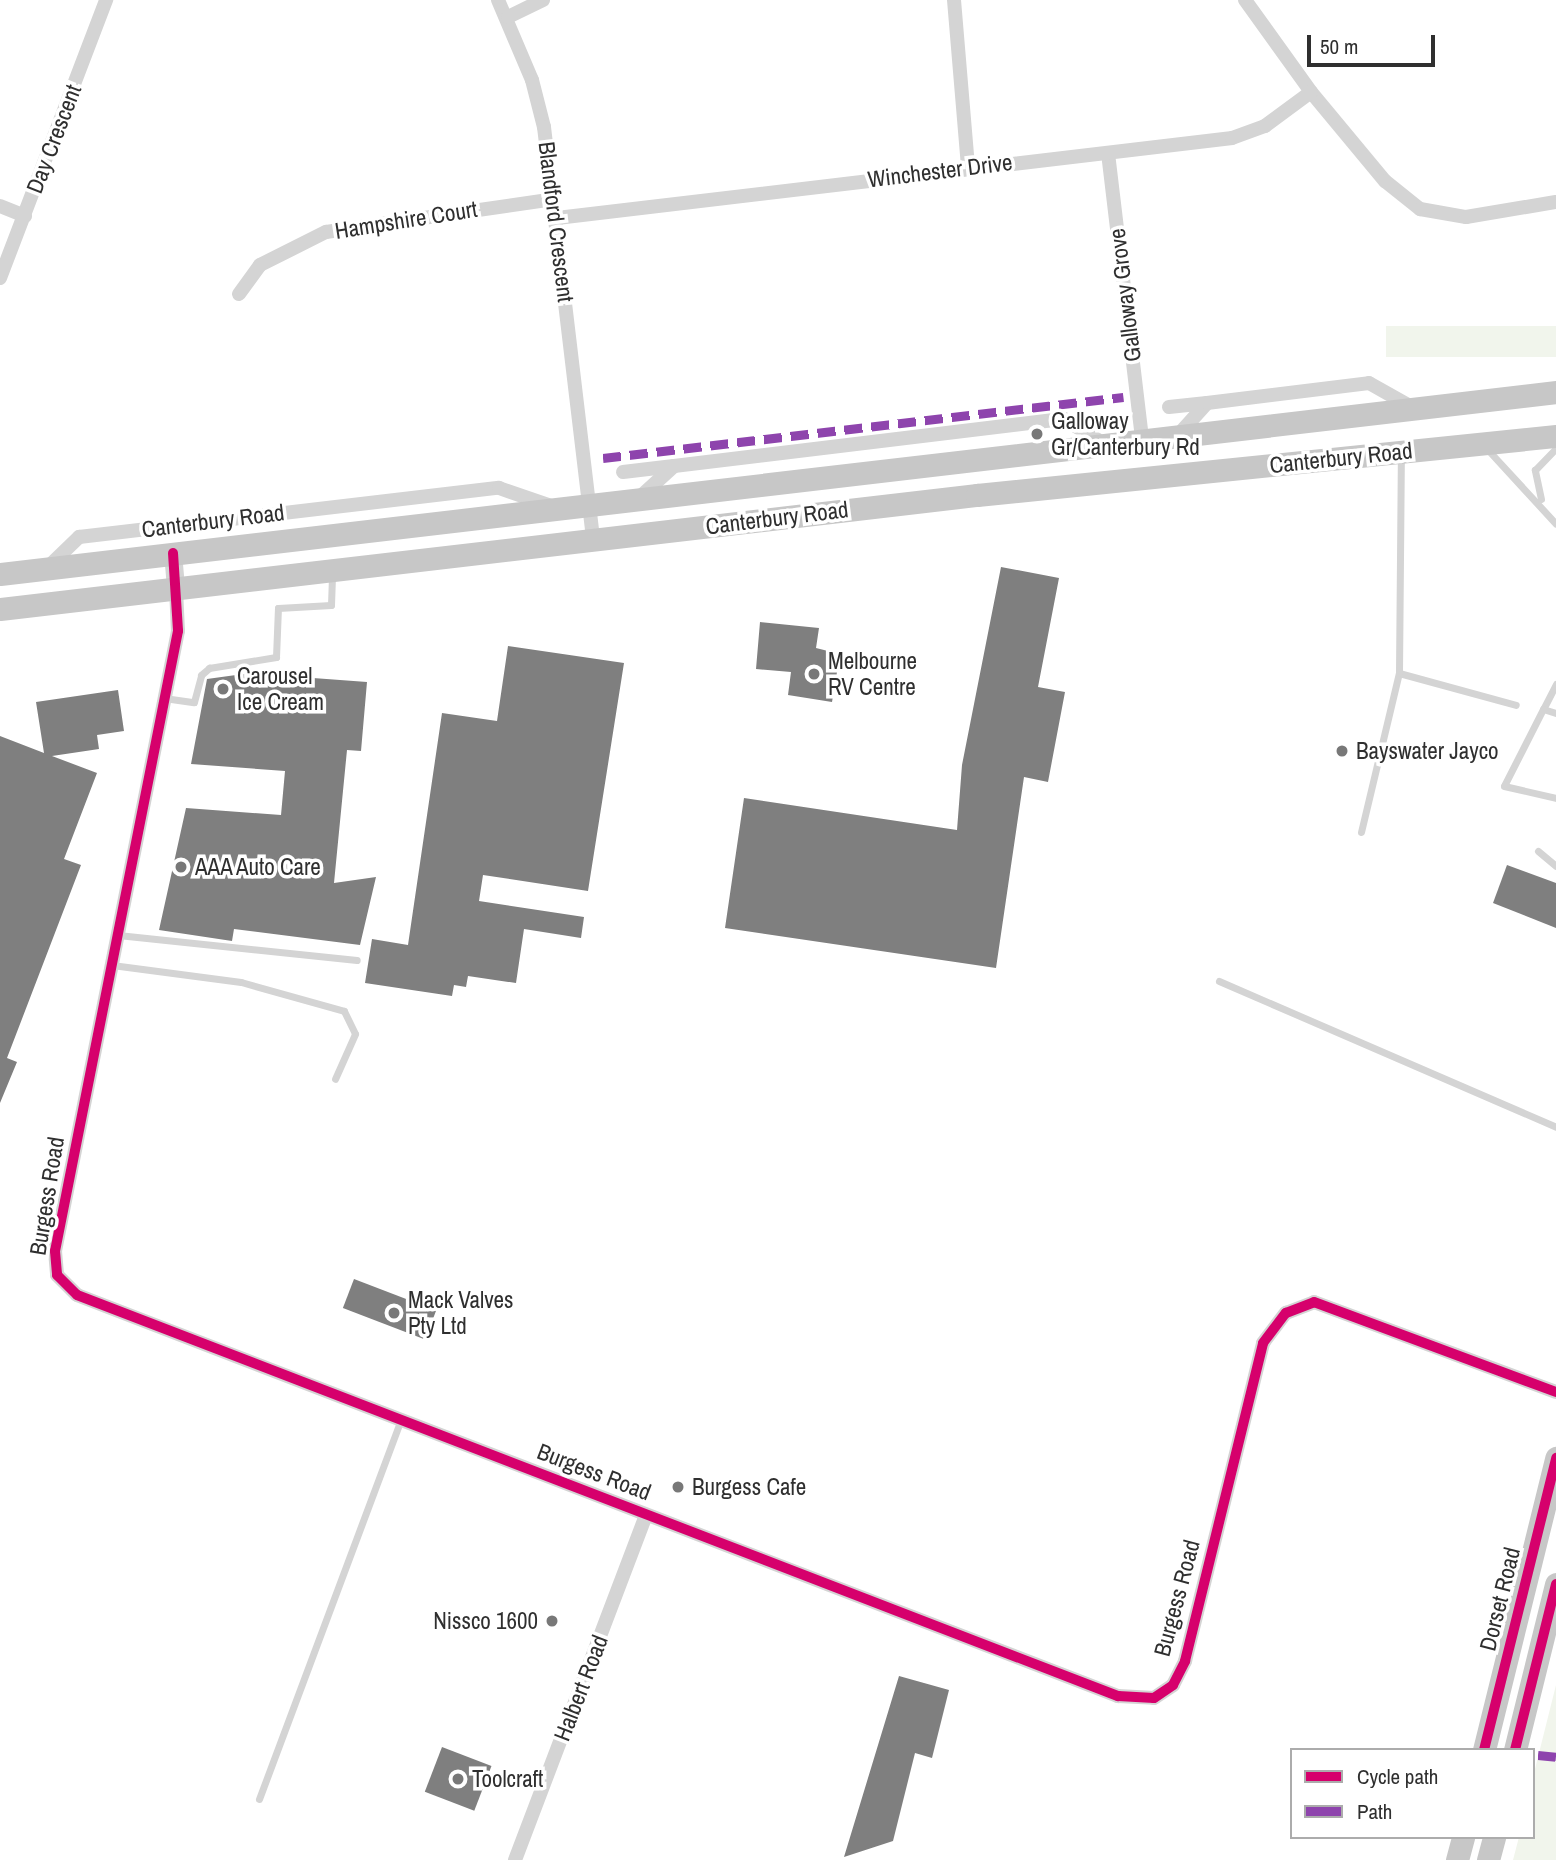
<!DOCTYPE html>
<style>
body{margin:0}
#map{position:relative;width:1556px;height:1860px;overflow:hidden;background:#fff;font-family:"Archivo Narrow",sans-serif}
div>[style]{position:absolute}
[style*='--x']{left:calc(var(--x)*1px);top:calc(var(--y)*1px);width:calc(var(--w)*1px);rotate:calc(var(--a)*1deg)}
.green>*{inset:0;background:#f1f5ec;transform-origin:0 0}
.building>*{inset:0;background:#7f7f7f;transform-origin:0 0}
.service>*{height:7px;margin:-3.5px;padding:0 3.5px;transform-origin:3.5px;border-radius:3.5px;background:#d4d4d4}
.minor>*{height:14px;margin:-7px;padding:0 7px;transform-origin:7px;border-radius:7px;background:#d4d4d4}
.tertiary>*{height:18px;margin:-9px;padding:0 9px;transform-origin:9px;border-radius:9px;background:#d4d4d4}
.primary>*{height:23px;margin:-11.5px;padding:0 11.5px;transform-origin:11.5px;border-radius:11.5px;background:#c7c7c7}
.quiet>*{height:9px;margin-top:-4.5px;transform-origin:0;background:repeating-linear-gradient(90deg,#8e44ad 0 18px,transparent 0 27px)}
.cycleway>*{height:10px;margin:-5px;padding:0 5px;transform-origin:5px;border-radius:5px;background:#d6006c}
.dots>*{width:19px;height:19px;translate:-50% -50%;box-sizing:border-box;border:4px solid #fff;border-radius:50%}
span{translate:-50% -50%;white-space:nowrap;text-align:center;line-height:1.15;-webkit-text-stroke:7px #fff;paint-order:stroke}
.street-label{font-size:23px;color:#2f2f2f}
.poi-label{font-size:23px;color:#2f2f2f}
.left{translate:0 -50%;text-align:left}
.right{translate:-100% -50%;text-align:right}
.legend{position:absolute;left:1290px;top:1748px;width:245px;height:91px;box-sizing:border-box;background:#fff;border:2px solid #acacac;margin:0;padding:9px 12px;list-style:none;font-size:21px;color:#2f2f2f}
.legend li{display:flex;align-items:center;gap:14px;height:35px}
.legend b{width:35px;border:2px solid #acacac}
.scale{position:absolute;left:1307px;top:35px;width:128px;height:32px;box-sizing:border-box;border:4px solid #2f2f2f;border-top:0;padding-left:9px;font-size:21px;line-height:24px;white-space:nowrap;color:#2f2f2f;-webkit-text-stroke:5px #fff;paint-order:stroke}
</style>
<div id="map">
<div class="green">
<i style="left:1556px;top:326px;width:31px;height:170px;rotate:90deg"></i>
<i style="clip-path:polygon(1556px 1685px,1556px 1860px,1513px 1860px,1519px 1837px,1533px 1837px,1533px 1777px)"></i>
</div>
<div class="building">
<i style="clip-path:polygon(1001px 567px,1059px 578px,1038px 687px,1065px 692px,1048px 782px,1024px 777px,996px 968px,725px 928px,744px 798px,957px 830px,962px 765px)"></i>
<i style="clip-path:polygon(760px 622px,819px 628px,816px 648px,840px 654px,832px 702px,788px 695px,791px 672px,756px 669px)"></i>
<i style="clip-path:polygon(508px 646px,624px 663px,588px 891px,483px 875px,479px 901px,584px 917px,581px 938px,524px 929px,516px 983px,468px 976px,466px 987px,454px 985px,452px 996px,365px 983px,372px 939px,408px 945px,442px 713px,497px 721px)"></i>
<i style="clip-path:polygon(286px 668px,286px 676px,367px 682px,361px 751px,347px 750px,334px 883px,376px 877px,360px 945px,234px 929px,232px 941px,159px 930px,186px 808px,281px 815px,285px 771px,191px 764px,207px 679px)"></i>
<i style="clip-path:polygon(118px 690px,124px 731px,97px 735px,99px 749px,52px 756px,97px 773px,64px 859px,81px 865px,7px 1058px,17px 1062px,0 1103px,0 736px,44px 753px,36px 702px)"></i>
<i style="clip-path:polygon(1507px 865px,1556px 883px,1556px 928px,1493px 903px)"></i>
<i style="left:354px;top:1279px;width:88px;height:31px;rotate:21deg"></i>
<i style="clip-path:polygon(899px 1676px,949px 1690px,932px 1758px,915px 1753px,893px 1841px,844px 1857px)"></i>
<i style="left:442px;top:1747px;width:53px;height:48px;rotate:21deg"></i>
</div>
<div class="service">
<i style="--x:1488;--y:450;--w:100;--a:47.4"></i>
<i style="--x:1541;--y:499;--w:30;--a:-102"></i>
<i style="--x:1535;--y:470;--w:30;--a:-46"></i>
<i style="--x:1399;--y:673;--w:121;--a:15.3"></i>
<i style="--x:1556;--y:684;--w:28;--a:117"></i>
<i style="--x:1543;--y:709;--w:14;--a:17"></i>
<i style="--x:164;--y:698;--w:30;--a:8"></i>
<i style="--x:194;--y:702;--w:28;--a:-75"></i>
<i style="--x:201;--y:675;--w:11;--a:-41"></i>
<i style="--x:209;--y:668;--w:68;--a:-9.3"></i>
<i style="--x:276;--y:657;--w:49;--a:-87.7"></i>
<i style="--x:278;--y:608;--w:53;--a:-3.2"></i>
<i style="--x:331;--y:605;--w:31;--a:-88"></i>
<i style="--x:1543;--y:709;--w:86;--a:116.9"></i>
<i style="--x:1504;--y:786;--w:53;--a:13"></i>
<i style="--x:1361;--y:832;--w:163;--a:-76.6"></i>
<i style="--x:1399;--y:673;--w:218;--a:-89.5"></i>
<i style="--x:1538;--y:851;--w:23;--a:40"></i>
<i style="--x:118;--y:935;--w:240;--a:6"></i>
<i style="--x:112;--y:965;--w:130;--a:7.5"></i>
<i style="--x:241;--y:982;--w:107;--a:15.7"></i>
<i style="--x:344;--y:1011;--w:25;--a:64"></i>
<i style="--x:355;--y:1034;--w:49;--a:114"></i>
<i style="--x:1219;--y:981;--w:367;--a:23.4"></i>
<i style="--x:259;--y:1799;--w:405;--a:-69.5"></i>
</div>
<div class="minor">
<i style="--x:498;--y:0;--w:87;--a:67"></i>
<i style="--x:532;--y:80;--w:49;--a:75.7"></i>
<i style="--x:544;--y:127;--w:415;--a:83.2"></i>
<i style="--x:954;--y:0;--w:168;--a:85.2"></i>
<i style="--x:1245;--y:0;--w:113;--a:54.3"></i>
<i style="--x:1311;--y:92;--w:116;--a:50.3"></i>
<i style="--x:1385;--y:181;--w:45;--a:38.7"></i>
<i style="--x:1420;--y:209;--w:47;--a:9.9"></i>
<i style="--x:1466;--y:217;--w:91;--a:-9.5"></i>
<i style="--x:508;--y:17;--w:39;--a:-26"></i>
<i style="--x:1108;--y:153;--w:287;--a:83.2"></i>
<i style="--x:0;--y:206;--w:27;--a:22"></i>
<i style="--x:557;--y:218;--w:680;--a:-6.76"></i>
<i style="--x:1232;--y:138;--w:35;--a:-20"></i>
<i style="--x:1265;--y:126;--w:57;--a:-36.5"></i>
<i style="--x:0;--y:278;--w:298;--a:-69.1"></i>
<i style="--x:239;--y:294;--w:36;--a:-54"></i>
<i style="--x:260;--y:265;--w:74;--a:-26.6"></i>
<i style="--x:326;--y:232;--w:230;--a:-8.2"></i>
<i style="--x:1169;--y:407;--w:38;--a:-6"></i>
<i style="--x:1180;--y:433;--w:40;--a:-48"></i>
<i style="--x:1207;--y:403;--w:163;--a:-7"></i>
<i style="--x:1369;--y:383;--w:45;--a:29.4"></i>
<i style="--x:623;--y:472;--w:51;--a:-6.7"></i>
<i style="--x:640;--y:497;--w:46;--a:-42.4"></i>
<i style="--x:674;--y:466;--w:393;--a:-6.9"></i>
<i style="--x:1064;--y:419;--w:46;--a:31.6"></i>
<i style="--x:47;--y:568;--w:45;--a:-44.1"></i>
<i style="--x:79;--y:537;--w:423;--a:-6.7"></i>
<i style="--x:499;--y:488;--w:58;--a:19.1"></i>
<i style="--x:176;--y:589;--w:42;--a:87.3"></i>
<i style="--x:178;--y:631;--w:632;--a:101.22"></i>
<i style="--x:55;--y:1251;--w:24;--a:85"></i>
<i style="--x:57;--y:1275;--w:28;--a:45"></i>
<i style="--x:77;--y:1295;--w:1116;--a:21.07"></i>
<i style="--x:1118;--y:1696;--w:36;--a:3"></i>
<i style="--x:1154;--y:1698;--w:23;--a:-34"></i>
<i style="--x:1173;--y:1685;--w:27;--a:-63"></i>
<i style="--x:1185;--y:1661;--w:327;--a:-76.2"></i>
<i style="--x:1263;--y:1343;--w:38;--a:-53"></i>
<i style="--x:1286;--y:1313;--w:30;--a:-21"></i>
<i style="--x:1314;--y:1302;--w:258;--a:20.4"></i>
<i style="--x:515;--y:1860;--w:369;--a:-69.2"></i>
</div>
<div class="tertiary">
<i style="--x:173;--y:553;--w:36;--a:85"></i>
</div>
<div class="primary">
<i style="--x:0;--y:574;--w:1567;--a:-6.67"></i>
<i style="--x:0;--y:609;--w:984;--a:-6.66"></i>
<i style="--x:977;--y:495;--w:582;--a:-5.82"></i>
<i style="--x:1484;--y:1750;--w:301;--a:-76.1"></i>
<i style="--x:1515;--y:1750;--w:171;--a:-76.1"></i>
<i style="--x:1457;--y:1860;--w:24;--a:-75"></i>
<i style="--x:1488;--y:1860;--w:24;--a:-75"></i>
</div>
<div class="quiet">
<i style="--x:603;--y:458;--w:524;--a:-6.69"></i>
<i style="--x:1538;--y:1755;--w:18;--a:6"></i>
</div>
<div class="cycleway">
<i style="--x:173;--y:553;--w:78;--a:86.3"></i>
<i style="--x:178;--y:631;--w:632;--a:101.22"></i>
<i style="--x:55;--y:1251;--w:24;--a:85"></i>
<i style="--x:57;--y:1275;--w:28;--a:45"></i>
<i style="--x:77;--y:1295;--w:1116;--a:21.07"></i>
<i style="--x:1118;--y:1696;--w:36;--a:3"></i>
<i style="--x:1154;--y:1698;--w:23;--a:-34"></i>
<i style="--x:1173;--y:1685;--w:27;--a:-63"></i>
<i style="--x:1185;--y:1661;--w:327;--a:-76.2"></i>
<i style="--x:1263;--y:1343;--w:38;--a:-53"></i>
<i style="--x:1286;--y:1313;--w:30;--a:-21"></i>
<i style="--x:1314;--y:1302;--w:258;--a:20.4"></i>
<i style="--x:1484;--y:1750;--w:301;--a:-76.1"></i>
<i style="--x:1515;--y:1750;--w:171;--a:-76.1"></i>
</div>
<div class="dots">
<i style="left:1037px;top:434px;background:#787878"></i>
<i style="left:814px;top:674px;background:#787878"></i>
<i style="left:223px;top:689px;background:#787878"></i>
<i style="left:1342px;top:751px;background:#787878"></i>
<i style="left:181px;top:867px;background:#787878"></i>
<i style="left:394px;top:1313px;background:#787878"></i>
<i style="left:678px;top:1487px;background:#787878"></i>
<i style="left:552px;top:1621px;background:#787878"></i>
<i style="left:458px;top:1779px;background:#787878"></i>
</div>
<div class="street-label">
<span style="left:54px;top:139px;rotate:-69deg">Day Crescent</span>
<span style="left:940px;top:171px;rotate:-7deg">Winchester Drive</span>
<span style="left:406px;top:220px;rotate:-9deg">Hampshire Court</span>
<span style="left:556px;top:222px;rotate:83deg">Blandford Crescent</span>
<span style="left:1125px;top:295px;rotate:-97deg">Galloway Grove</span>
<span style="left:1341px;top:458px;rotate:-6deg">Canterbury Road</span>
<span style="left:777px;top:518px;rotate:-7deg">Canterbury Road</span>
<span style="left:213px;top:521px;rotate:-7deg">Canterbury Road</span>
<span style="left:47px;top:1196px;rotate:-81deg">Burgess Road</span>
<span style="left:594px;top:1472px;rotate:21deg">Burgess Road</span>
<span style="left:1177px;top:1598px;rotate:-75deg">Burgess Road</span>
<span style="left:1500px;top:1599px;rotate:-76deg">Dorset Road</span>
<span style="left:581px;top:1688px;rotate:-69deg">Halbert Road</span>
</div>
<div class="poi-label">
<span class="left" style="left:1051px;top:434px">Galloway<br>Gr/Canterbury Rd</span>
<span class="left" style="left:828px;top:674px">Melbourne<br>RV Centre</span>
<span class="left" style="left:237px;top:689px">Carousel<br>Ice Cream</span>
<span class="left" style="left:1356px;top:751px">Bayswater Jayco</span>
<span class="left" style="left:195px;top:867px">AAA Auto Care</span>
<span class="left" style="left:408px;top:1313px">Mack Valves<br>Pty Ltd</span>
<span class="left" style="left:692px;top:1487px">Burgess Cafe</span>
<span class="right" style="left:538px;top:1621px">Nissco 1600</span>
<span class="left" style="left:472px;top:1779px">Toolcraft</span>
</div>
<ul class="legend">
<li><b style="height:9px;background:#d6006c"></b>Cycle path</li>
<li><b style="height:9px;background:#8e44ad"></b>Path</li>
</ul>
<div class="scale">50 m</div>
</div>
